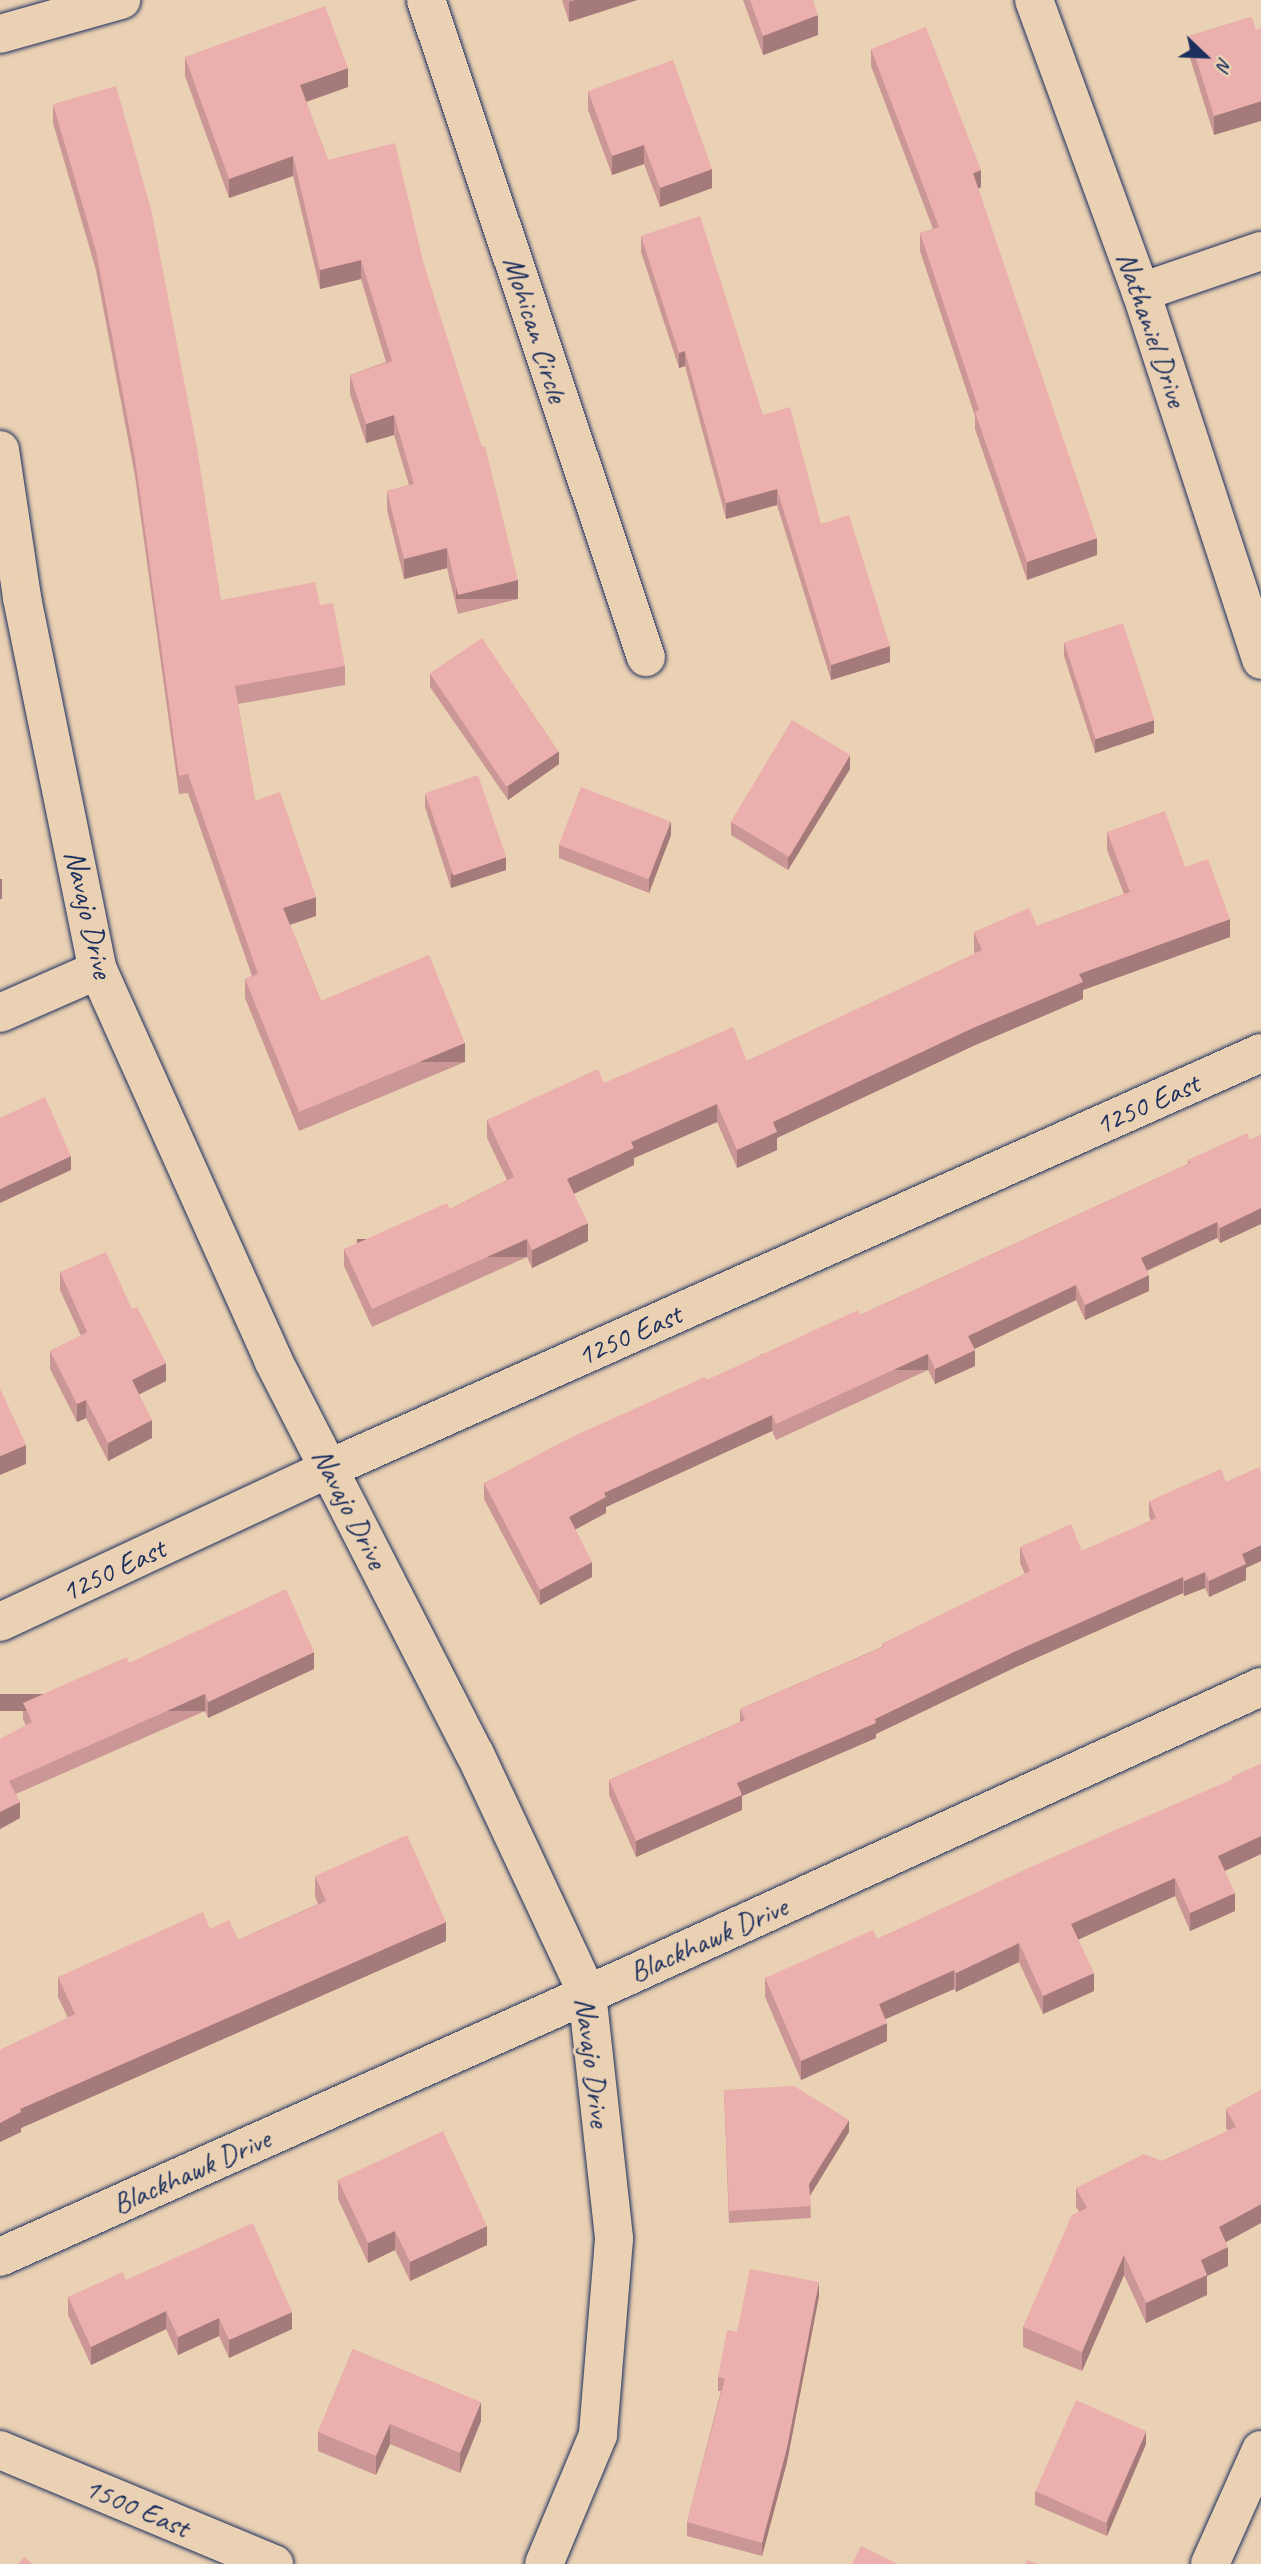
<!DOCTYPE html>
<style>
body{margin:0}
#map{position:relative;width:1261px;height:2564px;overflow:hidden;background:#ebd1b3;font-family:Caveat,sans-serif}
div>[style]{position:absolute}
[style*='--x']{left:calc(var(--x)*1px);top:calc(var(--y)*1px);width:calc(var(--w)*1px);rotate:calc(var(--a)*1deg)}
.roads{filter:drop-shadow(0 0 2px #1b2f5e) drop-shadow(0 0 2px #1b2f5e)}
.minor>*{height:38px;margin:-19px;padding:0 19px;transform-origin:19px;border-radius:19px;background:#ebd1b3}
.tertiary>*{height:38px;margin:-19px;padding:0 19px;transform-origin:19px;border-radius:19px;background:#ebd1b3}
.wall>*{inset:0;background:#ca9696}
.shaded-wall>*{inset:0;background:#a47a7a;transform-origin:0 0}
.building>*{inset:0;background:#ebafae;transform-origin:0 0}
span{translate:-50% -50%;white-space:nowrap;text-align:center;line-height:1.15;-webkit-text-stroke:6px #ebd1b3;paint-order:stroke}
.street-label{font-size:30px;color:#1b2f5e}
.north{position:absolute;left:1170px;top:21px;width:70px;height:70px;-webkit-text-stroke:5px #ebd1b3;paint-order:stroke;rotate:113deg;font-size:19px;font-weight:700;line-height:28px;text-align:center;color:#1b2f5e}
.north::after{content:'';display:block;margin:auto;width:24px;height:32px;background:#1b2f5e;clip-path:polygon(50% 0,100% 100%,50% 72%,0 100%)}
</style>
<div id="map">
<div class="roads">
<div class="minor">
<i style="--x:426;--y:0;--w:693;--a:71.49"></i>
<i style="--x:0;--y:34;--w:126;--a:-15.7"></i>
<i style="--x:1141;--y:292;--w:127;--a:-18.9"></i>
<i style="--x:0;--y:450;--w:150;--a:81.5"></i>
<i style="--x:22;--y:598;--w:380;--a:78.5"></i>
<i style="--x:98;--y:970;--w:427;--a:65.8"></i>
<i style="--x:273;--y:1360;--w:443;--a:62.9"></i>
<i style="--x:475;--y:1754;--w:264;--a:64.9"></i>
<i style="--x:587;--y:1993;--w:247;--a:83.7"></i>
<i style="--x:614;--y:2239;--w:197;--a:94.7"></i>
<i style="--x:598;--y:2435;--w:140;--a:112.7"></i>
<i style="--x:0;--y:1013;--w:107;--a:-23.7"></i>
<i style="--x:0;--y:1622;--w:364;--a:-25"></i>
<i style="--x:330;--y:1468;--w:1019;--a:-24.03"></i>
<i style="--x:0;--y:2257;--w:686;--a:-24.1"></i>
<i style="--x:626;--y:1977;--w:698;--a:-24.55"></i>
<i style="--x:1210;--y:2564;--w:125;--a:-65.9"></i>
</div>
<div class="tertiary">
<i style="--x:1034;--y:0;--w:311;--a:69.9"></i>
<i style="--x:1141;--y:292;--w:387;--a:71.9"></i>
<i style="--x:0;--y:2450;--w:297;--a:22.6"></i>
</div>
</div>
<div class="wall">
<i style="clip-path:polygon(562px 0,637px 0,569px 22px)"></i>
<i style="clip-path:polygon(743px 0,813px 0,818px 35px,763px 55px)"></i>
<i style="clip-path:polygon(1252px 17px,1214px 135px,1189px 55px,1189px 36px)"></i>
<i style="clip-path:polygon(871px 49px,981px 187px,978px 189px,1097px 555px,1027px 580px,975px 429px,975px 416px,920px 251px,920px 233px,933px 229px,871px 66px)"></i>
<i style="clip-path:polygon(185px 57px,348px 87px,306px 102px,328px 160px,424px 265px,518px 599px,458px 614px,447px 568px,404px 579px,387px 510px,387px 491px,409px 485px,394px 435px,366px 443px,350px 394px,350px 375px,386px 362px,361px 279px,320px 289px,293px 176px,229px 198px,185px 76px)"></i>
<i style="clip-path:polygon(588px 91px,712px 188px,660px 207px,644px 164px,612px 175px,588px 110px)"></i>
<i style="clip-path:polygon(53px 104px,221px 600px,320px 605px,345px 666px,345px 685px,238px 704px,255px 801px,316px 916px,290px 925px,321px 1001px,465px 1062px,299px 1131px,245px 998px,245px 979px,252px 976px,188px 793px,179px 794px,135px 476px,96px 270px,53px 123px)"></i>
<i style="clip-path:polygon(641px 236px,763px 415px,821px 524px,890px 662px,831px 680px,777px 505px,726px 519px,685px 366px,679px 368px,641px 252px)"></i>
<i style="clip-path:polygon(1064px 643px,1154px 733px,1095px 753px,1064px 656px)"></i>
<i style="clip-path:polygon(430px 674px,559px 764px,508px 800px,430px 687px)"></i>
<i style="clip-path:polygon(850px 769px,788px 870px,731px 835px,731px 822px)"></i>
<i style="clip-path:polygon(425px 794px,506px 870px,451px 888px,425px 807px)"></i>
<i style="clip-path:polygon(1107px 832px,1185px 867px,1230px 937px,1083px 990px,1083px 999px,973px 1046px,777px 1138px,777px 1150px,737px 1168px,717px 1122px,634px 1158px,634px 1165px,574px 1194px,588px 1241px,532px 1268px,527px 1257px,372px 1327px,344px 1266px,344px 1249px,450px 1209px,507px 1180px,487px 1138px,487px 1120px,604px 1083px,747px 1061px,975px 954px,974px 950px,974px 932px,1037px 926px,1124px 894px,1107px 850px)"></i>
<i style="clip-path:polygon(671px 835px,649px 893px,559px 858px,559px 845px)"></i>
<i style="clip-path:polygon(1261px 1135px,1261px 1224px,1220px 1243px,1217px 1238px,1147px 1271px,1149px 1291px,1085px 1320px,1076px 1300px,974px 1349px,975px 1366px,935px 1384px,928px 1370px,776px 1440px,772px 1431px,606px 1507px,606px 1513px,575px 1529px,592px 1577px,540px 1605px,484px 1499px,484px 1483px,707px 1380px,860px 1315px,1188px 1164px,1188px 1160px,1250px 1140px)"></i>
<i style="clip-path:polygon(60px 1272px,166px 1381px,139px 1394px,152px 1438px,108px 1461px,86px 1418px,77px 1422px,50px 1369px,50px 1351px,81px 1336px,60px 1290px)"></i>
<i style="clip-path:polygon(1149px 1501px,1246px 1568px,1246px 1580px,1209px 1597px,1205px 1588px,1184px 1596px,1183px 1593px,1018px 1666px,876px 1734px,876px 1738px,742px 1796px,742px 1810px,636px 1857px,609px 1795px,609px 1780px,740px 1722px,740px 1709px,882px 1647px,882px 1644px,1025px 1574px,1020px 1563px,1020px 1547px,1082px 1551px,1151px 1521px,1149px 1516px)"></i>
<i style="clip-path:polygon(129px 1663px,314px 1669px,208px 1718px,205px 1711px,16px 1794px,20px 1818px,0 1829px,0 1739px,26px 1726px,23px 1719px,23px 1703px)"></i>
<i style="clip-path:polygon(1261px 1764px,1261px 1854px,1225px 1871px,1235px 1911px,1190px 1931px,1175px 1896px,1078px 1939px,1094px 1991px,1043px 2014px,1019px 1962px,956px 1992px,954px 1989px,885px 2019px,887px 2041px,801px 2080px,765px 1997px,765px 1978px,877px 1939px,1232px 1780px,1232px 1777px)"></i>
<i style="clip-path:polygon(315px 1876px,446px 1941px,21px 2128px,21px 2132px,0 2142px,0 2050px,68px 2018px,58px 1997px,58px 1977px,210px 1929px,238px 1940px,318px 1904px,315px 1896px)"></i>
<i style="clip-path:polygon(724px 2090px,849px 2132px,810px 2196px,811px 2218px,729px 2223px)"></i>
<i style="clip-path:polygon(1261px 2090px,1226px 2242px,1228px 2266px,1207px 2276px,1207px 2295px,1146px 2323px,1124px 2275px,1082px 2371px,1023px 2347px,1023px 2327px,1079px 2212px,1076px 2207px,1076px 2188px,1162px 2161px,1228px 2131px,1226px 2128px,1226px 2109px)"></i>
<i style="clip-path:polygon(338px 2180px,487px 2245px,410px 2281px,395px 2250px,368px 2263px,338px 2199px)"></i>
<i style="clip-path:polygon(126px 2280px,292px 2329px,229px 2358px,219px 2336px,178px 2355px,166px 2329px,91px 2365px,68px 2315px,68px 2297px)"></i>
<i style="clip-path:polygon(819px 2296px,787px 2462px,762px 2556px,687px 2536px,687px 2522px,721px 2391px,718px 2391px,718px 2377px,737px 2332px)"></i>
<i style="clip-path:polygon(353px 2349px,481px 2421px,460px 2473px,390px 2444px,376px 2475px,318px 2451px,318px 2432px)"></i>
<i style="clip-path:polygon(1146px 2444px,1107px 2536px,1035px 2505px,1035px 2491px)"></i>
</div>
<div class="shaded-wall">
<i style="clip-path:polygon(576px 0,637px 0,569px 22px,569px 2px)"></i>
<i style="clip-path:polygon(818px 15px,818px 35px,763px 55px,763px 36px)"></i>
<i style="clip-path:polygon(348px 68px,348px 87px,300px 104px,300px 85px)"></i>
<i style="clip-path:polygon(1261px 101px,1261px 121px,1214px 135px,1214px 116px)"></i>
<i style="clip-path:polygon(644px 145px,644px 164px,612px 175px,612px 156px)"></i>
<i style="clip-path:polygon(293px 156px,293px 176px,229px 198px,229px 179px)"></i>
<i style="clip-path:polygon(712px 169px,712px 188px,660px 207px,660px 188px)"></i>
<i style="clip-path:polygon(981px 170px,981px 187px,973px 191px,973px 173px)"></i>
<i style="clip-path:polygon(361px 260px,361px 279px,320px 289px,320px 270px)"></i>
<i style="clip-path:polygon(685px 351px,685px 366px,679px 368px,679px 353px)"></i>
<i style="clip-path:polygon(394px 415px,394px 435px,366px 443px,366px 424px)"></i>
<i style="clip-path:polygon(777px 489px,777px 505px,726px 519px,726px 503px)"></i>
<i style="clip-path:polygon(1097px 538px,1097px 555px,1027px 580px,1027px 562px)"></i>
<i style="clip-path:polygon(447px 548px,447px 568px,404px 579px,404px 559px)"></i>
<i style="left:518px;top:580px;width:19px;height:62px;rotate:90deg"></i>
<i style="clip-path:polygon(890px 646px,890px 662px,831px 680px,831px 665px)"></i>
<i style="clip-path:polygon(1154px 720px,1154px 733px,1095px 753px,1095px 739px)"></i>
<i style="clip-path:polygon(559px 751px,559px 764px,508px 800px,508px 786px)"></i>
<i style="clip-path:polygon(850px 755px,850px 769px,788px 870px,788px 857px)"></i>
<i style="clip-path:polygon(671px 821px,671px 835px,649px 893px,649px 879px)"></i>
<i style="clip-path:polygon(506px 857px,506px 870px,451px 888px,451px 874px)"></i>
<i style="left:0;top:879px;width:2px;height:20px"></i>
<i style="clip-path:polygon(316px 897px,316px 916px,283px 927px,283px 908px)"></i>
<i style="clip-path:polygon(1230px 919px,1230px 937px,1083px 990px,1083px 999px,973px 1046px,777px 1138px,777px 1150px,737px 1168px,737px 1150px,773px 1122px,1079px 974px)"></i>
<i style="left:465px;top:1043px;width:19px;height:180px;rotate:90deg"></i>
<i style="clip-path:polygon(717px 1104px,717px 1122px,634px 1158px,634px 1165px,567px 1197px,567px 1179px,631px 1142px)"></i>
<i style="clip-path:polygon(71px 1156px,71px 1170px,0 1203px,0 1189px)"></i>
<i style="clip-path:polygon(1261px 1208px,1261px 1224px,1220px 1243px,1220px 1228px)"></i>
<i style="clip-path:polygon(1217px 1222px,1217px 1238px,1141px 1273px,1141px 1258px)"></i>
<i style="clip-path:polygon(588px 1223px,588px 1241px,532px 1268px,532px 1250px)"></i>
<i style="left:527px;top:1239px;width:18px;height:170px;rotate:90deg"></i>
<i style="clip-path:polygon(1149px 1275px,1149px 1291px,1085px 1320px,1085px 1305px)"></i>
<i style="clip-path:polygon(1076px 1285px,1076px 1300px,968px 1352px,968px 1336px)"></i>
<i style="clip-path:polygon(975px 1350px,975px 1366px,935px 1384px,935px 1369px)"></i>
<i style="left:928px;top:1354px;width:16px;height:167px;rotate:90deg"></i>
<i style="clip-path:polygon(166px 1363px,166px 1381px,132px 1398px,132px 1380px)"></i>
<i style="clip-path:polygon(86px 1400px,86px 1418px,77px 1422px,77px 1404px)"></i>
<i style="clip-path:polygon(772px 1415px,772px 1431px,606px 1507px,606px 1513px,569px 1533px,569px 1517px,604px 1493px)"></i>
<i style="clip-path:polygon(152px 1420px,152px 1438px,108px 1461px,108px 1443px)"></i>
<i style="clip-path:polygon(26px 1445px,26px 1464px,0 1475px,0 1456px)"></i>
<i style="clip-path:polygon(1261px 1545px,1261px 1561px,1246px 1568px,1246px 1580px,1209px 1597px,1209px 1581px,1242px 1554px)"></i>
<i style="clip-path:polygon(592px 1562px,592px 1577px,540px 1605px,540px 1590px)"></i>
<i style="clip-path:polygon(1205px 1572px,1205px 1588px,1184px 1596px,1184px 1581px)"></i>
<i style="clip-path:polygon(1183px 1577px,1183px 1593px,1018px 1666px,876px 1734px,876px 1738px,742px 1796px,742px 1810px,636px 1857px,636px 1841px,737px 1783px,875px 1719px,1018px 1650px)"></i>
<i style="clip-path:polygon(314px 1652px,314px 1669px,208px 1718px,208px 1702px)"></i>
<i style="left:205px;top:1694px;width:17px;height:214px;rotate:90deg"></i>
<i style="clip-path:polygon(20px 1802px,20px 1818px,0 1829px,0 1812px)"></i>
<i style="clip-path:polygon(1261px 1836px,1261px 1854px,1218px 1874px,1218px 1856px)"></i>
<i style="clip-path:polygon(1175px 1878px,1175px 1896px,1071px 1943px,1071px 1924px)"></i>
<i style="clip-path:polygon(1235px 1893px,1235px 1911px,1190px 1931px,1190px 1913px)"></i>
<i style="clip-path:polygon(446px 1922px,446px 1941px,21px 2128px,21px 2132px,0 2142px,0 2123px,20px 2109px)"></i>
<i style="clip-path:polygon(1019px 1943px,1019px 1962px,956px 1992px,956px 1973px)"></i>
<i style="clip-path:polygon(954px 1970px,954px 1989px,879px 2022px,879px 2004px)"></i>
<i style="clip-path:polygon(1094px 1973px,1094px 1991px,1043px 2014px,1043px 1996px)"></i>
<i style="clip-path:polygon(887px 2023px,887px 2041px,801px 2080px,801px 2061px)"></i>
<i style="clip-path:polygon(849px 2120px,849px 2132px,809px 2197px,809px 2184px)"></i>
<i style="clip-path:polygon(1261px 2204px,1261px 2223px,1219px 2246px,1219px 2227px)"></i>
<i style="clip-path:polygon(487px 2226px,487px 2245px,410px 2281px,410px 2262px)"></i>
<i style="clip-path:polygon(395px 2231px,395px 2250px,368px 2263px,368px 2243px)"></i>
<i style="clip-path:polygon(1228px 2247px,1228px 2266px,1207px 2276px,1207px 2295px,1146px 2323px,1146px 2303px,1201px 2260px)"></i>
<i style="clip-path:polygon(1124px 2255px,1124px 2275px,1082px 2371px,1082px 2352px)"></i>
<i style="clip-path:polygon(819px 2282px,819px 2296px,787px 2462px,762px 2556px,762px 2543px)"></i>
<i style="clip-path:polygon(166px 2311px,166px 2329px,91px 2365px,91px 2347px)"></i>
<i style="clip-path:polygon(292px 2312px,292px 2329px,229px 2358px,229px 2340px)"></i>
<i style="clip-path:polygon(219px 2318px,219px 2336px,178px 2355px,178px 2337px)"></i>
<i style="clip-path:polygon(481px 2402px,481px 2421px,460px 2473px,460px 2453px)"></i>
<i style="clip-path:polygon(390px 2424px,390px 2444px,376px 2475px,376px 2456px)"></i>
<i style="clip-path:polygon(1146px 2431px,1146px 2444px,1107px 2536px,1107px 2523px)"></i>
</div>
<div class="building">
<i style="clip-path:polygon(750px 0,813px 0,818px 15px,763px 36px)"></i>
<i style="clip-path:polygon(325px 6px,348px 68px,300px 85px,328px 160px,395px 143px,424px 265px,482px 447px,485px 446px,518px 580px,458px 595px,447px 548px,404px 559px,387px 491px,414px 484px,394px 415px,366px 424px,350px 375px,392px 361px,361px 260px,320px 270px,293px 156px,229px 179px,185px 57px)"></i>
<i style="clip-path:polygon(1252px 17px,1256px 30px,1261px 28px,1261px 101px,1214px 116px,1189px 36px)"></i>
<i style="clip-path:polygon(926px 27px,981px 170px,973px 173px,1097px 538px,1027px 562px,975px 412px,979px 410px,920px 233px,939px 227px,871px 49px)"></i>
<i style="clip-path:polygon(673px 60px,712px 169px,660px 188px,644px 145px,612px 156px,588px 91px)"></i>
<i style="clip-path:polygon(116px 86px,151px 209px,197px 448px,221px 600px,315px 582px,320px 605px,333px 603px,345px 666px,235px 686px,255px 801px,280px 792px,316px 897px,283px 908px,321px 1001px,429px 955px,465px 1043px,299px 1112px,245px 979px,258px 974px,188px 774px,179px 776px,135px 458px,96px 251px,53px 104px)"></i>
<i style="clip-path:polygon(700px 216px,763px 415px,790px 407px,821px 524px,849px 515px,890px 646px,831px 665px,777px 489px,726px 503px,685px 351px,679px 353px,641px 236px)"></i>
<i style="left:1123px;top:623px;width:102px;height:62px;rotate:72deg"></i>
<i style="left:482px;top:638px;width:137px;height:63px;rotate:56deg"></i>
<i style="left:792px;top:720px;width:68px;height:119px;rotate:31deg"></i>
<i style="left:478px;top:775px;width:87px;height:56px;rotate:71deg"></i>
<i style="left:581px;top:787px;width:96px;height:62px;rotate:21deg"></i>
<i style="clip-path:polygon(1165px 811px,1185px 867px,1208px 859px,1230px 919px,1079px 974px,1083px 982px,973px 1028px,773px 1122px,777px 1132px,737px 1150px,717px 1104px,631px 1142px,634px 1148px,567px 1179px,588px 1223px,532px 1250px,527px 1239px,372px 1309px,344px 1249px,447px 1203px,450px 1209px,514px 1177px,487px 1120px,598px 1069px,604px 1083px,733px 1027px,747px 1061px,982px 950px,974px 932px,1029px 908px,1037px 926px,1130px 892px,1107px 832px)"></i>
<i style="clip-path:polygon(45px 1097px,71px 1156px,0 1189px,0 1118px)"></i>
<i style="clip-path:polygon(1247px 1133px,1250px 1140px,1261px 1135px,1261px 1208px,1220px 1228px,1217px 1222px,1141px 1258px,1149px 1275px,1085px 1305px,1076px 1285px,968px 1336px,975px 1350px,935px 1369px,928px 1354px,776px 1424px,772px 1415px,604px 1493px,606px 1497px,569px 1517px,592px 1562px,540px 1590px,484px 1483px,574px 1436px,705px 1377px,707px 1380px,858px 1310px,860px 1315px,1190px 1163px,1188px 1160px)"></i>
<i style="clip-path:polygon(106px 1252px,132px 1309px,137px 1307px,166px 1363px,132px 1380px,152px 1420px,108px 1443px,86px 1400px,77px 1404px,50px 1351px,87px 1332px,60px 1272px)"></i>
<i style="clip-path:polygon(0 1388px,26px 1445px,0 1456px)"></i>
<i style="clip-path:polygon(1259px 1467px,1261px 1473px,1261px 1545px,1242px 1554px,1246px 1564px,1209px 1581px,1205px 1572px,1184px 1581px,1183px 1577px,1018px 1650px,875px 1719px,876px 1723px,737px 1783px,742px 1795px,636px 1841px,609px 1780px,745px 1720px,740px 1709px,883px 1647px,882px 1644px,1030px 1571px,1020px 1547px,1071px 1524px,1082px 1551px,1156px 1518px,1149px 1501px,1221px 1469px,1226px 1482px)"></i>
<i style="clip-path:polygon(286px 1589px,314px 1652px,208px 1702px,205px 1694px,9px 1781px,20px 1802px,0 1812px,0 1739px,32px 1722px,23px 1703px,127px 1657px,129px 1663px)"></i>
<i style="clip-path:polygon(1261px 1764px,1261px 1836px,1218px 1856px,1235px 1893px,1190px 1913px,1175px 1878px,1071px 1924px,1094px 1973px,1043px 1996px,1019px 1943px,956px 1973px,954px 1970px,879px 2004px,887px 2023px,801px 2061px,765px 1978px,873px 1930px,877px 1939px,1035px 1865px,1233px 1779px,1232px 1777px)"></i>
<i style="clip-path:polygon(407px 1835px,446px 1922px,20px 2109px,21px 2112px,0 2123px,0 2050px,75px 2014px,58px 1977px,203px 1912px,210px 1929px,229px 1920px,238px 1940px,326px 1901px,315px 1876px)"></i>
<i style="clip-path:polygon(794px 2086px,849px 2120px,809px 2184px,811px 2206px,729px 2211px,724px 2090px)"></i>
<i style="clip-path:polygon(1261px 2090px,1261px 2204px,1219px 2227px,1228px 2247px,1201px 2260px,1207px 2275px,1146px 2303px,1124px 2255px,1082px 2352px,1023px 2327px,1072px 2215px,1087px 2208px,1076px 2188px,1144px 2154px,1162px 2161px,1236px 2127px,1226px 2109px)"></i>
<i style="clip-path:polygon(443px 2131px,487px 2226px,410px 2262px,395px 2231px,368px 2243px,338px 2180px)"></i>
<i style="clip-path:polygon(253px 2223px,292px 2312px,229px 2340px,219px 2318px,178px 2337px,166px 2311px,91px 2347px,68px 2297px,123px 2272px,126px 2280px)"></i>
<i style="clip-path:polygon(750px 2269px,819px 2282px,787px 2448px,762px 2543px,687px 2522px,725px 2379px,718px 2377px,727px 2330px,737px 2332px)"></i>
<i style="clip-path:polygon(353px 2349px,481px 2402px,460px 2453px,390px 2424px,376px 2456px,318px 2432px)"></i>
<i style="left:1076px;top:2400px;width:77px;height:100px;rotate:24deg"></i>
<i style="clip-path:polygon(861px 2546px,898px 2564px,852px 2564px)"></i>
<i style="clip-path:polygon(24px 2557px,33px 2564px,18px 2564px)"></i>
<i style="clip-path:polygon(1027px 2560px,1038px 2564px,1025px 2564px)"></i>
</div>
<div class="street-label">
<span style="left:536px;top:329px;rotate:72deg">Mohican Circle</span>
<span style="left:1152px;top:329px;rotate:71deg">Nathaniel Drive</span>
<span style="left:89px;top:914px;rotate:77deg">Navajo Drive</span>
<span style="left:1147px;top:1104px;rotate:-24deg">1250 East</span>
<span style="left:629px;top:1335px;rotate:-24deg">1250 East</span>
<span style="left:350px;top:1508px;rotate:63deg">Navajo Drive</span>
<span style="left:113px;top:1570px;rotate:-25deg">1250 East</span>
<span style="left:708px;top:1939px;rotate:-24deg">Blackhawk Drive</span>
<span style="left:593px;top:2062px;rotate:83deg">Navajo Drive</span>
<span style="left:191px;top:2171px;rotate:-24deg">Blackhawk Drive</span>
<span style="left:137px;top:2507px;rotate:23deg">1500 East</span>
</div>
<div class="north">N</div>
</div>
